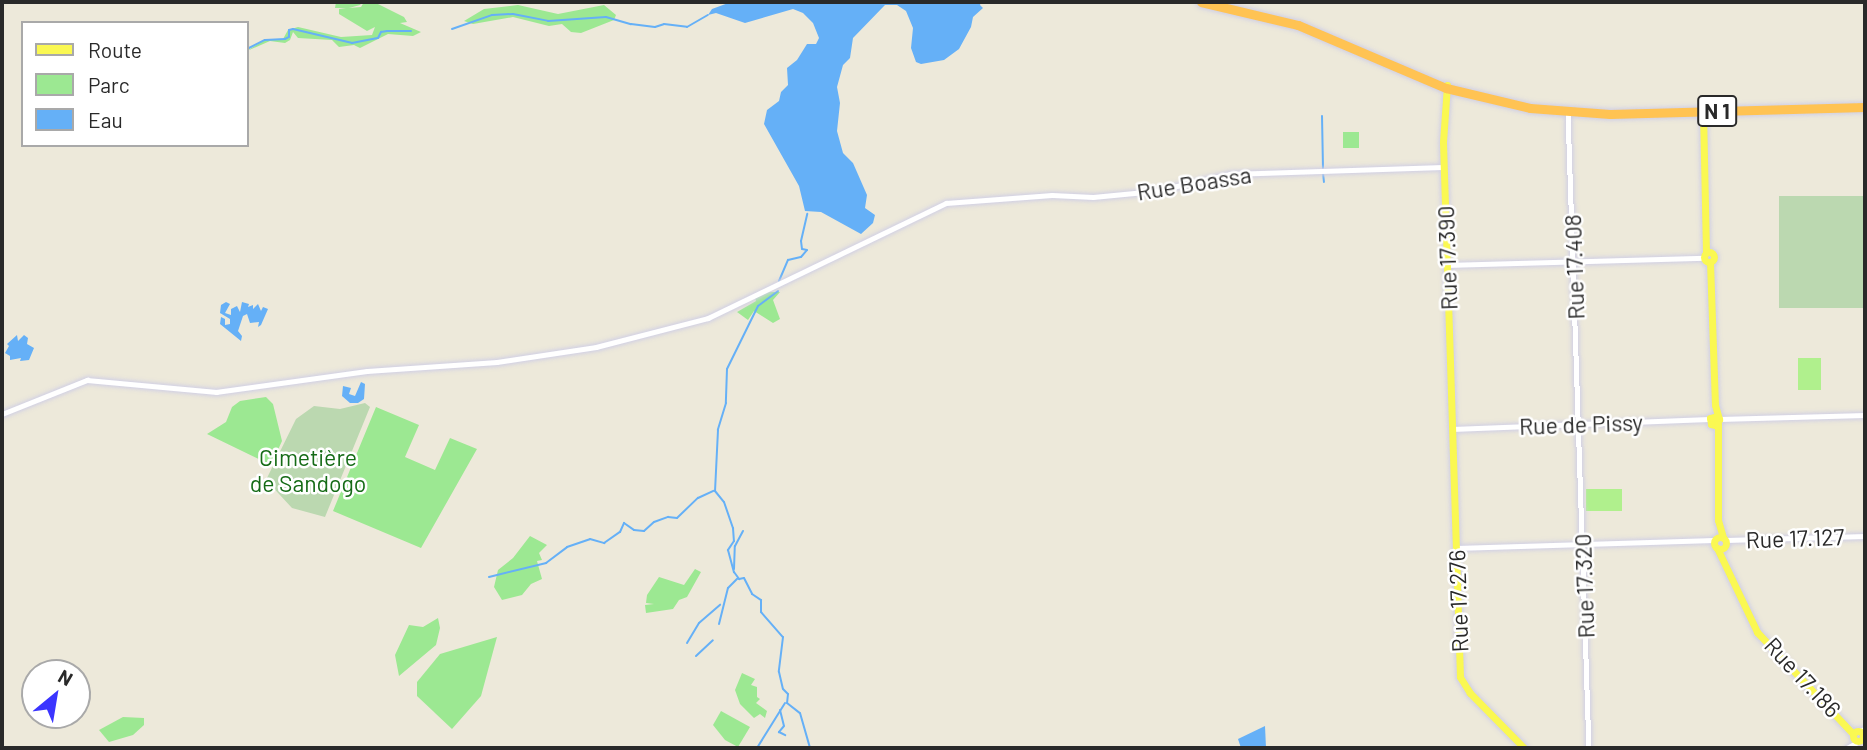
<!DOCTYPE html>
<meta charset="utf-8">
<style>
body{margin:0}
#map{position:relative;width:1867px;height:750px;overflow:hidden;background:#ede9da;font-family:Barlow,sans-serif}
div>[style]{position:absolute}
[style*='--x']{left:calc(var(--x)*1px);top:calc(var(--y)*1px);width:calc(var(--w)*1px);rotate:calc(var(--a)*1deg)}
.green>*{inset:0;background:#9ce892;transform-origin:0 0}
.cemetery>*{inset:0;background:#bbd8b0;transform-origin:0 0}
.pitch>*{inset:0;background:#b0f08d;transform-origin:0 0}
.water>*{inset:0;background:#65b0f7}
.stream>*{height:2px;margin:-1px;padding:0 1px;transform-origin:1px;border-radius:1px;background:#65b0f7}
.roads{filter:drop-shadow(0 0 2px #d0cfe4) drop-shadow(0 0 2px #d0cfe4)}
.minor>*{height:4.5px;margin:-2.25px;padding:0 2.25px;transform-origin:2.25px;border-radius:2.25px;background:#fff}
.major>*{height:7px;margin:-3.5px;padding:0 3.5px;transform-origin:3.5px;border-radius:3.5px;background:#faf852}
.major>.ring{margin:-3.5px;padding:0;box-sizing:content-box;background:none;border:7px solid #faf852;border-radius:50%}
.highway>*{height:9px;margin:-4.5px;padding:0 4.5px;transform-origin:4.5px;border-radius:4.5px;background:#ffc353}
span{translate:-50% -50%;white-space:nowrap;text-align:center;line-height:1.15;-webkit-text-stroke:5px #fff;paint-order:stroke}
.shield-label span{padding:2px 5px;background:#fff;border:2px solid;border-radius:5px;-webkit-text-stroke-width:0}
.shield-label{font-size:21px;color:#292929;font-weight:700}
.street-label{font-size:23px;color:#292929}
.park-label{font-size:23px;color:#156b16}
.frame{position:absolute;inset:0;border:4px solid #292929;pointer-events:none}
.legend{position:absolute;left:21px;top:21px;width:228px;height:126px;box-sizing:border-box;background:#fff;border:2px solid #a9a9a9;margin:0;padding:9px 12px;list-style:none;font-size:21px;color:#292929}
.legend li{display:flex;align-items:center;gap:14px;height:35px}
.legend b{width:35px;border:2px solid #a9a9a9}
.north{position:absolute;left:21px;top:659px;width:70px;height:70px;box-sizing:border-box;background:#fff;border:2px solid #a9a9a9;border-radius:50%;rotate:30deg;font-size:19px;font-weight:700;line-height:28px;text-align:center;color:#292929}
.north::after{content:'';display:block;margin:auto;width:24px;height:32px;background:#3b35ff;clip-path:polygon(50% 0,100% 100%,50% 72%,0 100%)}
</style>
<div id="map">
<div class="green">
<i style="clip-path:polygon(336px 2px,362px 2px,360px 5px,349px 8px,361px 7px,364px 2px,374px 2px,404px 17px,407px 22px,400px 23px,421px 32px,413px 36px,388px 34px,360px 48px,354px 45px,339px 47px,332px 40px,298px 38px,293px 32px,290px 40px,285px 43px,270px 41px,247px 51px,266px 39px,283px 39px,288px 30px,298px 27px,341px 37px,372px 35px,375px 27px,367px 31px,339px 14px,339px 9px,346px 8px,335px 8px)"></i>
<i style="clip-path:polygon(518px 5px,558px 14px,604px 5px,616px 15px,614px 20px,581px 33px,571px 32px,562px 24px,549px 26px,513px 17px,473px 24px,464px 21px,484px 9px)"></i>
<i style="left:1359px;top:132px;width:16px;height:16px;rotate:90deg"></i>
<i style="clip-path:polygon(769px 292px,780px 292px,773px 300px,780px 319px,773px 323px,754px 311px,748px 320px,737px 312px,756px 301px,755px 298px)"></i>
<i style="clip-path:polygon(266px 397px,273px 404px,282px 441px,271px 465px,207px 434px,226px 422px,232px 407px,240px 401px)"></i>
<i style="clip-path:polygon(376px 407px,419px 425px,405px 457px,435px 470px,450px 438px,477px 449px,421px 548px,333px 511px)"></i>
<i style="clip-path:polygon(530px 536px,547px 545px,539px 553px,542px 560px,537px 561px,542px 579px,531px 584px,522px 595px,502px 600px,494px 587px,498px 570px,513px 558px)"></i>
<i style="clip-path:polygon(695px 569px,701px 572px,687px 597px,679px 600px,673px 609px,646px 613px,645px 605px,654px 604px,646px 603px,647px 595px,659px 577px,684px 585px)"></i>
<i style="clip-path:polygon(438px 618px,440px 628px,436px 645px,399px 676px,395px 655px,409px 625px,423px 627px)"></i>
<i style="clip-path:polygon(497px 637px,481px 696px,452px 729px,417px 696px,417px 682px,440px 654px)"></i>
<i style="clip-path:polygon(742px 673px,755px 679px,751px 685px,757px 687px,757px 697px,760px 699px,756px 703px,767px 711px,765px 718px,760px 714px,754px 718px,740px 704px,735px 690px)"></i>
<i style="clip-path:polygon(721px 711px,750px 727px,738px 747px,725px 740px,713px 725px)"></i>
<i style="clip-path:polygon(123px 717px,144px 718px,144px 725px,133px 735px,109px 742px,99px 730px)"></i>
</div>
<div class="cemetery">
<i style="left:1865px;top:196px;width:112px;height:86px;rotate:90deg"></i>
<i style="clip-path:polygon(365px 403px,370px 407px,325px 517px,292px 508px,266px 480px,296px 419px,314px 406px,340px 409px)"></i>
</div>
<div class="pitch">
<i style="left:1821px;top:358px;width:32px;height:23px;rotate:90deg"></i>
<i style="left:1586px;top:489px;width:36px;height:22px"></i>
</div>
<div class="water">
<i style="clip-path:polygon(731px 2px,981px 2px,980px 5px,983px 8px,973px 17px,971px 27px,959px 49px,944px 60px,921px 64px,916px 62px,911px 48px,913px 28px,906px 11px,897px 5px,885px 5px,853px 38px,850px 58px,843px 65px,837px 87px,840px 103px,837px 131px,843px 153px,853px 163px,867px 195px,865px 208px,875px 215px,873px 223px,861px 234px,821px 212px,805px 211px,799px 186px,764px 124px,767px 110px,779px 101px,781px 92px,788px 85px,787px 68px,797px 60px,807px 44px,816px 44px,819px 38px,813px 23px,803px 13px,793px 9px,745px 23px,716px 13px,708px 15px,712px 9px)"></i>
<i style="clip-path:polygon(226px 302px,230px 304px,225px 313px,231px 315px,231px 309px,237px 306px,240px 312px,242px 302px,249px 304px,248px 307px,253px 305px,253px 309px,258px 304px,261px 311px,263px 307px,268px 309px,261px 325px,258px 327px,259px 322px,250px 323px,247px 314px,243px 316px,238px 331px,242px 336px,241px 341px,220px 324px,221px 317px,225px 319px,225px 325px,230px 324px,230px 319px,220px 313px,221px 305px)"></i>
<i style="clip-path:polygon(17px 335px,18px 341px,24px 335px,28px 338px,27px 344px,34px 348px,29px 360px,20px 361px,21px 358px,10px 360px,10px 356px,5px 353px,9px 346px,7px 344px)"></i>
<i style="clip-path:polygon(361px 382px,365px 384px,364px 399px,358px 403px,350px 403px,342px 396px,343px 386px,351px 388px,349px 394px,355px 396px)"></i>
<i style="clip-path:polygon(1265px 726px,1266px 748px,1241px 748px,1238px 739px)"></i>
</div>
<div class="stream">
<i style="--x:452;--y:29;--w:42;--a:-19.3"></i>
<i style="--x:492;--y:15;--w:21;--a:-3"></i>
<i style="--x:513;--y:14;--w:36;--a:11"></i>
<i style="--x:548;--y:21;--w:58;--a:-3.9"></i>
<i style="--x:606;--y:17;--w:26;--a:16"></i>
<i style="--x:631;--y:24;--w:24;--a:7"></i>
<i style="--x:655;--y:27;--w:9;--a:-18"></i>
<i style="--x:664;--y:24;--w:23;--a:7"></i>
<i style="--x:687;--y:27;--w:24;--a:-30"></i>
<i style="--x:247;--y:49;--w:20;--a:-27"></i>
<i style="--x:265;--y:40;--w:20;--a:-3"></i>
<i style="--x:285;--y:39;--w:4;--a:-27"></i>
<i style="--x:289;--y:37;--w:7;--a:-90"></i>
<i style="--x:289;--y:30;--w:4;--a:-14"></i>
<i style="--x:293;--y:29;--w:61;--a:13.3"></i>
<i style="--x:352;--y:43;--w:26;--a:-11"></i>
<i style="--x:378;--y:38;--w:7;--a:-63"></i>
<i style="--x:381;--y:32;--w:6;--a:-9"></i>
<i style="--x:387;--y:31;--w:24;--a:0"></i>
<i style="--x:1322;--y:116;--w:52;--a:88.9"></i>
<i style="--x:1323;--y:173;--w:9;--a:84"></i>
<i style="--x:779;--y:281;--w:23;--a:-67"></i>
<i style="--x:788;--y:260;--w:13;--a:-13"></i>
<i style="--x:801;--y:257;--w:9;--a:-49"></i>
<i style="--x:807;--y:250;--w:5;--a:-169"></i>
<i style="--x:802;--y:249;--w:8;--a:-97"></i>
<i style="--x:801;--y:241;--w:28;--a:-77"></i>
<i style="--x:778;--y:291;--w:25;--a:143"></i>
<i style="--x:758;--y:306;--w:70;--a:116.2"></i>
<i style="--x:727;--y:369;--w:34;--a:92"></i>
<i style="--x:726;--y:403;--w:28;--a:107"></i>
<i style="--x:718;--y:430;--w:61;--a:92.8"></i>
<i style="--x:715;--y:491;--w:14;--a:51"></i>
<i style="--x:724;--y:502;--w:28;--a:71"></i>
<i style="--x:733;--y:528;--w:13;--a:86"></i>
<i style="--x:734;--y:541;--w:11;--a:124"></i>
<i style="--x:728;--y:550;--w:23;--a:75"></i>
<i style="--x:734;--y:572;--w:9;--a:54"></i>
<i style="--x:739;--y:579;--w:5;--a:-11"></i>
<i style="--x:744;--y:578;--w:18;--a:63"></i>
<i style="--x:752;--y:594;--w:11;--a:34"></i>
<i style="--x:761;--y:600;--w:12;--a:90"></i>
<i style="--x:761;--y:612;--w:33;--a:49"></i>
<i style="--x:783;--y:637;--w:35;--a:97"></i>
<i style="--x:779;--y:672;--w:17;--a:77"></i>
<i style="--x:783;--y:689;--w:7;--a:45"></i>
<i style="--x:788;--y:694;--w:9;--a:96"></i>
<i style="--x:787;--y:703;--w:16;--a:38"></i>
<i style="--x:800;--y:713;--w:36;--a:74"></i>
<i style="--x:734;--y:569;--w:23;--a:-88"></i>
<i style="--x:735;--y:546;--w:17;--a:-62"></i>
<i style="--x:489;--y:577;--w:59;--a:-13.8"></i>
<i style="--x:546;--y:563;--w:26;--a:-37"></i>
<i style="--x:567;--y:547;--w:24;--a:-19"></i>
<i style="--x:590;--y:539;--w:15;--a:16"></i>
<i style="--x:604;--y:543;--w:19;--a:-35"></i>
<i style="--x:620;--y:532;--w:10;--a:-66"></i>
<i style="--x:624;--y:523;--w:12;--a:35"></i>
<i style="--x:634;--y:530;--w:10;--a:6"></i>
<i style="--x:644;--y:531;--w:13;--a:-42"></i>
<i style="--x:654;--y:522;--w:15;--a:-20"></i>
<i style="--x:668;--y:517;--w:9;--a:6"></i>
<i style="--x:677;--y:518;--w:29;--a:-44"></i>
<i style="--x:698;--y:498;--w:17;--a:-25"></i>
<i style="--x:719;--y:624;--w:37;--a:-76"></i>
<i style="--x:728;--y:588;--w:13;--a:-45"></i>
<i style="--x:687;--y:643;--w:23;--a:-59"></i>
<i style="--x:699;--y:623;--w:28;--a:-41"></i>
<i style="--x:696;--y:656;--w:23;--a:-43"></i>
<i style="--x:780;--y:710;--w:16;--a:76"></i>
<i style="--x:784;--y:726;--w:8;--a:130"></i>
<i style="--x:779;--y:732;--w:7;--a:27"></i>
<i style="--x:757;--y:748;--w:53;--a:-58.1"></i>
</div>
<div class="roads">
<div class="minor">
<i style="--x:1568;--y:113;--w:635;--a:88.11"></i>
<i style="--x:1448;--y:265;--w:255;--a:-1.6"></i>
<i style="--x:2;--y:414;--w:92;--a:-21.8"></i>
<i style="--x:87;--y:380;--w:130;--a:5.3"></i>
<i style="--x:216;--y:392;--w:152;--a:-7.9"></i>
<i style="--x:367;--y:371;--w:130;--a:-4"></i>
<i style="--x:497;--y:362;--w:100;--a:-8.6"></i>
<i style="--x:596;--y:347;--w:116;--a:-14.5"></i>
<i style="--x:708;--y:318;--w:264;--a:-25.8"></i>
<i style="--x:946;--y:203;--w:106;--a:-4.3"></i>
<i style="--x:1052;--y:195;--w:41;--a:2.8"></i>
<i style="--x:1093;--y:197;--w:62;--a:-5.5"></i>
<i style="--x:1155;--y:191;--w:77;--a:-12.8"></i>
<i style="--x:1230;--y:174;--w:213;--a:-1.9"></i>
<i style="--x:1719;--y:419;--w:146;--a:-1.6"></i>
<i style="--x:1452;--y:429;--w:257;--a:-2.2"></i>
<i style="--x:1726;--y:540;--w:139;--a:-1.6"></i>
<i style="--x:1456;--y:548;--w:258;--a:-1.8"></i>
<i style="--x:1859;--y:731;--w:6;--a:-18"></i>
<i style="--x:1847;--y:748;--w:13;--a:-29"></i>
</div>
<div class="major">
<i style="--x:1447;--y:85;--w:57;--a:94"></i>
<i style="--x:1443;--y:142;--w:535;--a:88.18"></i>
<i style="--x:1460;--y:677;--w:19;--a:58"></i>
<i style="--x:1470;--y:693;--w:77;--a:45.5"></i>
<i style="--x:1703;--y:110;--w:142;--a:88.8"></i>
<i class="ring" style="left:1704px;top:252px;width:3px;height:3px"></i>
<i style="--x:1710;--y:262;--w:143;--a:88"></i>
<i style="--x:1715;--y:405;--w:15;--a:74"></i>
<i style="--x:1719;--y:419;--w:7;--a:124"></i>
<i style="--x:1715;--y:425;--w:4;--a:-166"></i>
<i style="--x:1711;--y:424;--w:6;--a:-99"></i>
<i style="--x:1710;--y:418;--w:7;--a:-16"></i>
<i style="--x:1718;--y:424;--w:96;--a:90"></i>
<i style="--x:1718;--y:520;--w:18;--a:74"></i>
<i class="ring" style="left:1714px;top:537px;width:5px;height:5px"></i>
<i style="--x:1717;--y:548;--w:93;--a:64.5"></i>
<i style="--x:1757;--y:632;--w:140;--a:46.7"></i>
<i class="ring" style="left:1853px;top:731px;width:3px;height:3px"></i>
</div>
<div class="highway">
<i style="--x:1201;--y:2;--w:100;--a:13.3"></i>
<i style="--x:1298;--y:25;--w:161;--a:23.1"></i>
<i style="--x:1446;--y:88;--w:86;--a:13.4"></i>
<i style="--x:1530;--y:108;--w:80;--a:4.3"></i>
<i style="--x:1610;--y:114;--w:255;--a:-1.6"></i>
</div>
</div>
<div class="shield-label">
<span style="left:1717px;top:111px">N 1</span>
</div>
<div class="street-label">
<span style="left:1194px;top:183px;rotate:-9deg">Rue Boassa</span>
<span style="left:1447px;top:258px;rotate:-92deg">Rue 17.390</span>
<span style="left:1574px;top:267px;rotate:-92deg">Rue 17.408</span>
<span style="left:1581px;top:424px;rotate:-2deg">Rue de Pissy</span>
<span style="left:1795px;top:538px;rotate:-2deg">Rue 17.127</span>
<span style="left:1584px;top:586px;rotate:-92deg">Rue 17.320</span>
<span style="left:1458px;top:601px;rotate:-92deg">Rue 17.276</span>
<span style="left:1803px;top:677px;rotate:47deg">Rue 17.186</span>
</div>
<div class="park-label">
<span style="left:308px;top:470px">Cimetière<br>de Sandogo</span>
</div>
<div class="frame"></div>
<ul class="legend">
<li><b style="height:9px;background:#faf852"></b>Route</li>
<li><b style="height:19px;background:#9ce892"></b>Parc</li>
<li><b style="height:19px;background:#65b0f7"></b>Eau</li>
</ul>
<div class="north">N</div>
</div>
